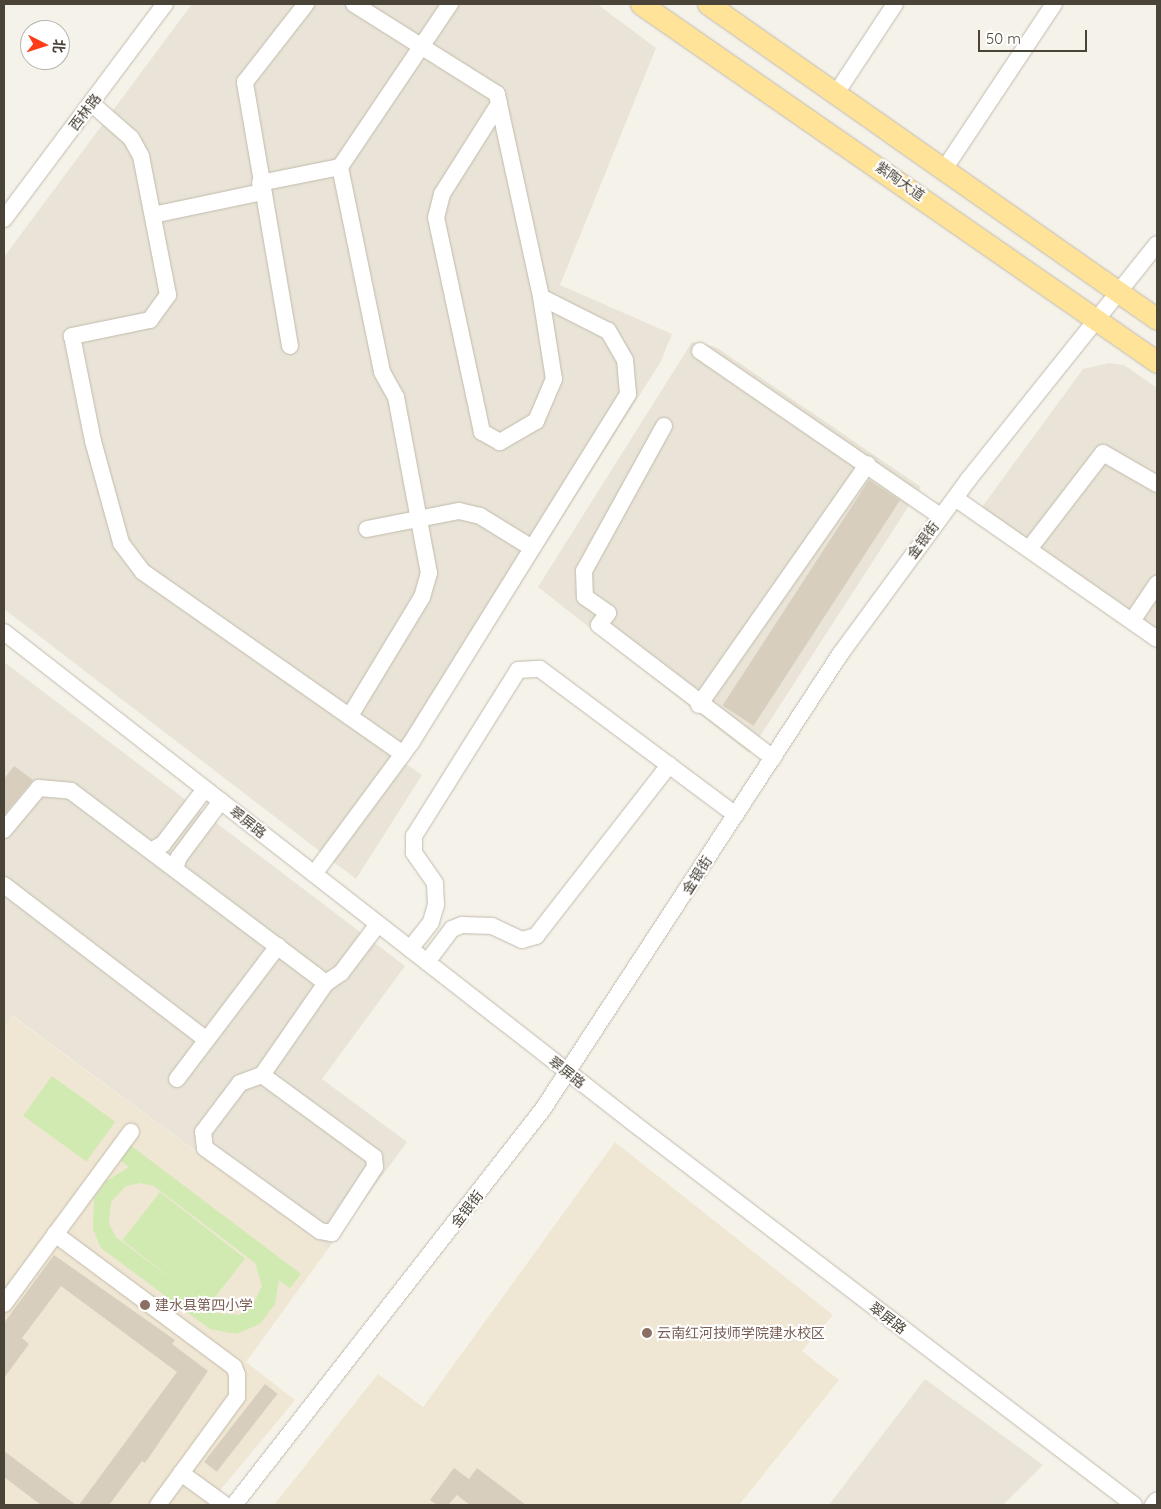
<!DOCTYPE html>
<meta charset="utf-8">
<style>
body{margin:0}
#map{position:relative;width:1161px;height:1509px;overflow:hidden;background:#f5f2ea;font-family:Quicksand,"Noto Sans SC",sans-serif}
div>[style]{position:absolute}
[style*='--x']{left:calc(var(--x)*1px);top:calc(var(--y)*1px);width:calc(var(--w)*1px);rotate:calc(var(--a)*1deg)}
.residential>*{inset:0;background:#e9e4d7}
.education>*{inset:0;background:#efe7d3}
.green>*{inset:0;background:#d0eab1;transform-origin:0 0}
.building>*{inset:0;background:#d7cebe;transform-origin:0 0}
.roads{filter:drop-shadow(0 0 1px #c1baac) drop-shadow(0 0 1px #c1baac)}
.minor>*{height:16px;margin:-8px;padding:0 8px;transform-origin:8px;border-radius:8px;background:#fff}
.major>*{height:21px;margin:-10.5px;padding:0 10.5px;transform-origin:10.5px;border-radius:10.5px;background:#ffe399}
.dots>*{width:14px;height:14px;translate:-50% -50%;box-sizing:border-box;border:2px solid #fff;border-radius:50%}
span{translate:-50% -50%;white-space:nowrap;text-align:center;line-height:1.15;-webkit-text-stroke:4px #fff;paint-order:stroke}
.street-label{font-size:14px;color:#4a4337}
.education-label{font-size:14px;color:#785e54}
.left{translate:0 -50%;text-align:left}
.frame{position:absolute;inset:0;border:5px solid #4a4337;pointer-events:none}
.north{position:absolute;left:20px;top:20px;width:50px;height:50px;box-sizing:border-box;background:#fff;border:1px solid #b7b4af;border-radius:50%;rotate:95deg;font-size:14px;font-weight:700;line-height:20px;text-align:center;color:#4a4337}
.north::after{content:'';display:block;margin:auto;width:18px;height:22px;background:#ff3c17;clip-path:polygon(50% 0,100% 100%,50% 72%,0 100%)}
.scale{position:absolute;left:978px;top:30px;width:109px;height:22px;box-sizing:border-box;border:2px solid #4a4337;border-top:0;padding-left:6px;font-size:15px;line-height:18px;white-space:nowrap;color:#4a4337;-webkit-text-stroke:4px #fff;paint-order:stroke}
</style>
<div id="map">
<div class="residential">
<i style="clip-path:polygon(192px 4px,597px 4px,656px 48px,560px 285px,672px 334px,660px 363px,406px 764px,422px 775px,356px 879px,4px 609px,4px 257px)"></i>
<i style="clip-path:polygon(692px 342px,716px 347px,921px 487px,749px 753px,538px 587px)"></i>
<i style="clip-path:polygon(1109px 363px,1124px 365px,1157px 388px,1157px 646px,974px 518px,1083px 369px)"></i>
<i style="clip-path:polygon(4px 662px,405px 966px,322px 1079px,407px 1142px,328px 1249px,13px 1016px,4px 1028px)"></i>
<i style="clip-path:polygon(925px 1379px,1043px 1465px,1003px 1505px,829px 1505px)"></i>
</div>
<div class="education">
<i style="clip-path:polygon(12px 1016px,328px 1249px,246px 1362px,295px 1400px,208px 1505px,4px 1505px,4px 1028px)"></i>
<i style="clip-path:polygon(615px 1142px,833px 1315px,802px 1351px,839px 1380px,739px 1505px,274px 1505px,378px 1374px,423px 1407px)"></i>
</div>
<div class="green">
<i style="left:52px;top:1076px;width:78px;height:49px;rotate:36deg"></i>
<i style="clip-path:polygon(evenodd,130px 1145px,301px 1274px,290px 1288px,279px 1280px,275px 1304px,260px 1324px,236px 1334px,210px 1329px,101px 1248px,93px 1229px,94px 1199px,105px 1182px,129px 1167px,119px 1159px,130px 1145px,140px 1183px,154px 1186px,255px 1263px,262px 1286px,252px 1307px,239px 1315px,217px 1313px,116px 1237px,109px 1224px,111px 1202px,126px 1186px,140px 1183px)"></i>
<i style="left:160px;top:1192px;width:108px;height:61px;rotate:38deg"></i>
</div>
<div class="building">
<i style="left:869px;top:480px;width:37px;height:269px;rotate:33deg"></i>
<i style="clip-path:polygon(14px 766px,33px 780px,4px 815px,4px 779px)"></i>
<i style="clip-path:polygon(54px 1255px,175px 1340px,172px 1344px,208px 1371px,145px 1463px,142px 1461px,109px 1505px,79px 1505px,177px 1372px,61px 1286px,22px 1338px,29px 1344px,4px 1378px,4px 1323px)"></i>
<i style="left:265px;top:1384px;width:16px;height:99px;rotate:38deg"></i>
<i style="clip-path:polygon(4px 1451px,76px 1505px,41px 1505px,4px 1477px)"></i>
<i style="clip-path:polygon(454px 1468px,469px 1479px,477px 1468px,526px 1505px,470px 1505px,457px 1495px,448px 1505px,437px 1505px,430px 1500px)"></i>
</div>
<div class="roads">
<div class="minor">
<i style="--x:354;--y:4;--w:169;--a:32.2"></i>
<i style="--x:497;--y:94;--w:10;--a:79"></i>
<i style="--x:499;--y:104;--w:198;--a:77.7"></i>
<i style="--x:541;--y:297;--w:83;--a:81"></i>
<i style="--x:554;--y:379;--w:46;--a:113.2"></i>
<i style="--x:536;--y:421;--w:42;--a:149.7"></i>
<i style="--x:500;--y:442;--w:21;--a:-151"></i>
<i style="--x:482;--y:432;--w:219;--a:-102.1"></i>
<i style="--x:436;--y:218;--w:25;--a:-76"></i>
<i style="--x:442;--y:194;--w:107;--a:-57.7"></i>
<i style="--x:837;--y:92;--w:105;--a:-56.6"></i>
<i style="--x:91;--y:103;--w:53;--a:41.2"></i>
<i style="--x:131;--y:138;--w:21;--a:61"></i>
<i style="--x:141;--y:156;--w:142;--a:79"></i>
<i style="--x:168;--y:295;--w:31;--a:126"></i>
<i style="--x:150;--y:320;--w:80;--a:168.4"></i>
<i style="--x:72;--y:336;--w:107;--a:78.7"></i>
<i style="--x:93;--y:441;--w:106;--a:74.6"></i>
<i style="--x:121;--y:543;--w:36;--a:53"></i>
<i style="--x:143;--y:572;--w:317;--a:35"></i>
<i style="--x:340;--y:167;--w:209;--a:78.4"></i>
<i style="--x:382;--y:372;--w:29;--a:61"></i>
<i style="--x:396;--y:397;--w:179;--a:79.4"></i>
<i style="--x:429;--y:573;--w:25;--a:106"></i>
<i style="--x:422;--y:597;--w:139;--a:121.2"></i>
<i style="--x:945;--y:168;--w:197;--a:-56.4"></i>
<i style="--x:260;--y:183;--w:82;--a:-11.3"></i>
<i style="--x:340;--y:167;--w:197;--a:-56"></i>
<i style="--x:153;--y:215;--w:111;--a:-11.9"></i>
<i style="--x:4;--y:219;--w:269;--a:-53.2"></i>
<i style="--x:290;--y:346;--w:268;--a:-99.7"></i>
<i style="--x:245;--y:82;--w:99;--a:-52"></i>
<i style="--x:700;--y:351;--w:291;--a:34.5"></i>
<i style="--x:664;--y:426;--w:166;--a:118.9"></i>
<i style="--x:584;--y:571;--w:26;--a:88"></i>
<i style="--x:585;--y:597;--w:28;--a:35"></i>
<i style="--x:608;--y:613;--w:15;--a:127"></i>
<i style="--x:599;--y:625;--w:219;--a:37.4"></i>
<i style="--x:955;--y:498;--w:246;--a:34.9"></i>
<i style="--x:367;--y:529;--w:94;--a:-11.1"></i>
<i style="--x:459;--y:511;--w:22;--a:13"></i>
<i style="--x:480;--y:516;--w:61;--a:31.6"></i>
<i style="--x:1029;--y:549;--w:121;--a:-52.4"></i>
<i style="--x:1103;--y:453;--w:62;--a:29.9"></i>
<i style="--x:1132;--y:621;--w:45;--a:-56"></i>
<i style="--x:4;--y:632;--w:797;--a:37.96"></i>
<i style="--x:632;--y:1122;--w:631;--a:37.34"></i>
<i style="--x:699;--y:705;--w:294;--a:-55"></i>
<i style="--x:4;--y:830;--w:55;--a:-50.2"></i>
<i style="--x:39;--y:788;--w:32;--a:5"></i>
<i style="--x:71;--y:791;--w:319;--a:37"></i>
<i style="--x:151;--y:851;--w:14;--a:-30"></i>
<i style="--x:163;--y:844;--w:69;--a:-52.6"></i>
<i style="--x:175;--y:869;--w:13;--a:-72"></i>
<i style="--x:179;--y:857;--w:70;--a:-53.1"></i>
<i style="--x:314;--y:874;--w:163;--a:-53.5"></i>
<i style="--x:411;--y:743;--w:411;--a:-58.1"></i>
<i style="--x:628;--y:394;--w:34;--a:-95"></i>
<i style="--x:625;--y:360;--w:34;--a:-120"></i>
<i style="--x:608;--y:331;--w:75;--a:-153.1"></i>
<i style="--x:4;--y:885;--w:255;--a:37.4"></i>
<i style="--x:410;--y:949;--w:34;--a:-52"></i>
<i style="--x:431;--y:922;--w:18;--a:-74"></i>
<i style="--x:436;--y:905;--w:22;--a:-93"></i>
<i style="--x:435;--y:883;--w:37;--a:-125"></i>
<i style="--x:414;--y:853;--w:17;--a:-90"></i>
<i style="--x:414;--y:836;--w:196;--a:-57.9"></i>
<i style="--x:518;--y:670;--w:22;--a:-3"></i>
<i style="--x:540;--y:669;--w:244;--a:36.7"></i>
<i style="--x:427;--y:962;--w:41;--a:-52.9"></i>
<i style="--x:452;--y:929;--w:11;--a:-22"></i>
<i style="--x:462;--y:925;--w:30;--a:2"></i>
<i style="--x:492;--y:926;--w:33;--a:25"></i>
<i style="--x:522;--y:940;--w:15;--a:-16"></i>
<i style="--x:536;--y:936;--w:217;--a:-52.1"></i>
<i style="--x:262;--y:1075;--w:139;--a:36.2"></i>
<i style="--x:374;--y:1157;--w:10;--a:84"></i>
<i style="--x:375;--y:1167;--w:79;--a:123.1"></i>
<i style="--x:332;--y:1233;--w:12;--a:-171"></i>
<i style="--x:320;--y:1231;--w:142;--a:-144.2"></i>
<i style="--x:205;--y:1148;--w:16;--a:-97"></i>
<i style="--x:203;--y:1132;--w:61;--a:-52.9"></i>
<i style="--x:240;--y:1083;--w:23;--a:-20"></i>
<i style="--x:262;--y:1075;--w:112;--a:-55.2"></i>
<i style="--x:326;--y:983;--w:18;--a:-34"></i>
<i style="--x:341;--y:973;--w:61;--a:-52.9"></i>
<i style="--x:177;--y:1079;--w:167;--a:-52.8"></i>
<i style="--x:55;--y:1234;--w:223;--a:36.6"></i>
<i style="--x:234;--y:1367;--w:9;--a:69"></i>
<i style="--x:237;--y:1375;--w:22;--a:90"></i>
<i style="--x:237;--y:1397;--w:134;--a:126.2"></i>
<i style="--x:4;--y:1304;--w:214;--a:-53.6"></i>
<i style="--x:181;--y:1473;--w:54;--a:36"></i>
<i style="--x:234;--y:1505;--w:502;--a:-52.03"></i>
<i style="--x:543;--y:1109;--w:545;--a:-56.84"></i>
<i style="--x:841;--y:653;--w:215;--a:-53.7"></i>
<i style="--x:968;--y:480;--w:302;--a:-51.3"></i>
<i style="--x:1153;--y:1505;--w:6;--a:-51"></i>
</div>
<div class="major">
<i style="--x:641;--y:4;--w:628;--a:34.75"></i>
<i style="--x:708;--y:4;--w:548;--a:35.05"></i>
</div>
</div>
<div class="dots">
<i style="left:145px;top:1305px;background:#8d6e63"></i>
<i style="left:647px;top:1333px;background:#8d6e63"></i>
</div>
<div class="street-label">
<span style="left:85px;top:112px;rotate:-53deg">西林路</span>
<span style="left:900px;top:181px;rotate:35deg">紫陶大道</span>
<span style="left:923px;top:540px;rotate:-53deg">金银街</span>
<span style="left:248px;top:822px;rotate:38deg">翠屏路</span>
<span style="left:697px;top:875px;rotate:-57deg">金银街</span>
<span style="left:567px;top:1072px;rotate:38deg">翠屏路</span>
<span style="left:467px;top:1209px;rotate:-52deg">金银街</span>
<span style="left:888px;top:1318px;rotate:37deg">翠屏路</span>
</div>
<div class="education-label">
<span class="left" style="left:155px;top:1305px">建水县第四小学</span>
<span class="left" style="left:657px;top:1333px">云南红河技师学院建水校区</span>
</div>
<div class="frame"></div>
<div class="north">北</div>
<div class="scale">50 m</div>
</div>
